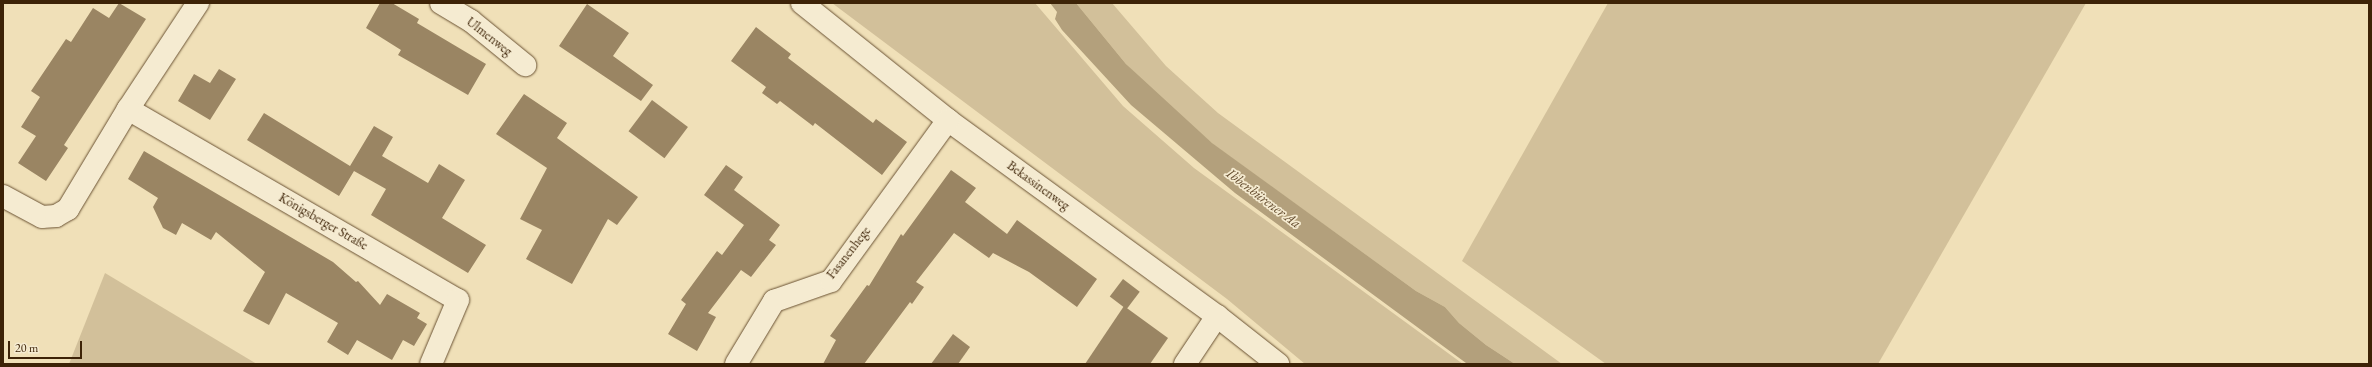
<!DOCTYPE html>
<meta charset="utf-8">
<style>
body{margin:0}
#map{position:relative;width:2372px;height:367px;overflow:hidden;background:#f0e0b8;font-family:"EB Garamond",serif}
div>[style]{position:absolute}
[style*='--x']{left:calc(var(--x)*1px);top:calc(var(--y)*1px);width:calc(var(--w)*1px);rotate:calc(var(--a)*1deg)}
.green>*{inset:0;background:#d2c09a}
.water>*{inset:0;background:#b3a07c}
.building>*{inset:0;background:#9a8563;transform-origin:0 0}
.roads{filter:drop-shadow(0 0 1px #6a5233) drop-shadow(0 0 1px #6a5233)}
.minor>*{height:22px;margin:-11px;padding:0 11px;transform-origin:11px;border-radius:11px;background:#f5ebd1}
span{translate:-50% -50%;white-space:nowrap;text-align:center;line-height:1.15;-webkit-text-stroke:3.5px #f5ebd1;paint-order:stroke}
.street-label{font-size:13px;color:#3d2307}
.water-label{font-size:14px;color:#60482a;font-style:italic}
.frame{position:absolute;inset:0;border:4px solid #3d2307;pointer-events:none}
.scale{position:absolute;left:8px;top:341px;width:74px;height:18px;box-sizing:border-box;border:2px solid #3d2307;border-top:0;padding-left:5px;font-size:12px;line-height:14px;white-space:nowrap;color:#3d2307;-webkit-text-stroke:3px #f5ebd1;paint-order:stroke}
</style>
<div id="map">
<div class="green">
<i style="clip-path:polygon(832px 3px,1035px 3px,1123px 106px,1194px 168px,1463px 364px,1305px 364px,1227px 299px)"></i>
<i style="clip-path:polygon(1076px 3px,1112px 3px,1166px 66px,1218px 113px,1562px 364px,1515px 364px,1486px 345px,1459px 323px,1445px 307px,1416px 291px,1214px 145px,1155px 94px,1126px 64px)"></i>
<i style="clip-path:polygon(1608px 3px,2086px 3px,1878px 364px,1606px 364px,1462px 261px)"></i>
<i style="clip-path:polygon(105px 273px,257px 364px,69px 364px)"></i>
</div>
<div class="water">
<i style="clip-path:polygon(1050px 3px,1076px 3px,1126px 64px,1212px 143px,1416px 291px,1445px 307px,1459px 323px,1486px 345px,1515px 364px,1466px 363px,1235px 193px,1131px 105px,1062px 30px,1055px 19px,1057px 12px)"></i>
</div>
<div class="building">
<i style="clip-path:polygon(119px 3px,146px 19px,64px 145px,68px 148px,46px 181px,18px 163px,36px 136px,21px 127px,40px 97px,31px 91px,66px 39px,71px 42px,93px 8px,109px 18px)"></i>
<i style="clip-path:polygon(380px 3px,392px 3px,419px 19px,417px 23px,486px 64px,468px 95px,398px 55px,401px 50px,366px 28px)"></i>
<i style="clip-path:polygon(587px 4px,629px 33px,613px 56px,653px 85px,641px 101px,559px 46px)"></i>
<i style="clip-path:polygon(756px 27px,791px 54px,788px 58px,873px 123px,876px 119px,907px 142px,882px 175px,815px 123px,813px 126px,780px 101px,777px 104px,762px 93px,766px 87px,731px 61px)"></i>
<i style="clip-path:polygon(219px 69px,236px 79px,210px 120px,178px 101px,194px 74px,210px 83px)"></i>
<i style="clip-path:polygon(524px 94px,567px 123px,557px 138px,638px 197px,617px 225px,608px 219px,572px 284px,526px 259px,542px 230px,520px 219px,547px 168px,496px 134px)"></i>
<i style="left:652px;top:100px;width:45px;height:39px;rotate:37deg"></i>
<i style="clip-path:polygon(264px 113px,350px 166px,374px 126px,393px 137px,382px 156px,411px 173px,428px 183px,439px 164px,465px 180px,442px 218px,486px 245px,468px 273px,371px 215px,386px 189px,354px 171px,339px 196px,247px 140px)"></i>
<i style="clip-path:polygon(144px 151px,333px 262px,356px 282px,358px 281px,380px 305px,387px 294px,420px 313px,417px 318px,427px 324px,414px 346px,403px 340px,392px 360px,357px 340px,348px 355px,327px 342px,338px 323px,286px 293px,269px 325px,243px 311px,265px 272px,216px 232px,211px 240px,182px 223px,176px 235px,163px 228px,153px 207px,158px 198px,128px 179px)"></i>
<i style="clip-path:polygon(726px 165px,743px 177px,734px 190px,780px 225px,769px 240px,776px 245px,751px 277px,741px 270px,708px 313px,716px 317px,697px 351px,668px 334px,686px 304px,681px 300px,717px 251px,722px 255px,744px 225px,704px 195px)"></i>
<i style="clip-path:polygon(951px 170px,976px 188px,965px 202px,1007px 234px,1017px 220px,1097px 279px,1077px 307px,1029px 272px,993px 253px,989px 258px,954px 233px,916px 282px,924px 287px,912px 304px,910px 302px,864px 364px,823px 364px,836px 340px,830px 336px,867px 285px,869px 286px,901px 234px,903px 236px)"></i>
<i style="left:1123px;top:279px;width:21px;height:22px;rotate:37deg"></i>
<i style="clip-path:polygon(1124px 306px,1168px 338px,1150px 364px,1085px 364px)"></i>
<i style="clip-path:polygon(953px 334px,970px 347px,958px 364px,931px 364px)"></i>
</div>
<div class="roads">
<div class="minor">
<i style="--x:198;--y:3;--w:127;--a:123.4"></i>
<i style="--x:128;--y:109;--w:381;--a:30.1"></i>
<i style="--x:458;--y:300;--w:69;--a:112.9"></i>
<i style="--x:441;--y:3;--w:35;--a:31"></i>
<i style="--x:471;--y:21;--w:70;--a:39.2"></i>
<i style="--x:802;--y:3;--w:187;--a:38.7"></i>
<i style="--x:948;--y:120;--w:333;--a:36.1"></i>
<i style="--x:1217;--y:316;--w:78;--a:38.2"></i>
<i style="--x:3;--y:196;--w:44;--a:28.3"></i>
<i style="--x:42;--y:217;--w:14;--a:-4"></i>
<i style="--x:56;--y:216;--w:14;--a:-30"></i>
<i style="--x:68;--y:209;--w:117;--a:-59"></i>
<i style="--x:736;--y:364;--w:74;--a:-58.9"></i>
<i style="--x:774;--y:301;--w:60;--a:-19.3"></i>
<i style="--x:831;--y:281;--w:199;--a:-54"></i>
<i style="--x:1185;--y:364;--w:58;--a:-56.3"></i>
</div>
</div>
<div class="street-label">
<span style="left:489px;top:37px;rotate:38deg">Ulmenweg</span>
<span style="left:1038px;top:186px;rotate:36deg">Bekassinenweg</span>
<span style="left:323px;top:222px;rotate:30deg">Königsberger Straße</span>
<span style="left:849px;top:253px;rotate:-52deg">Fasanenhege</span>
</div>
<div class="water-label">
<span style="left:1264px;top:198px;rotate:37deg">Ibbenbürener Aa</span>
</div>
<div class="frame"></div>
<div class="scale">20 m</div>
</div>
